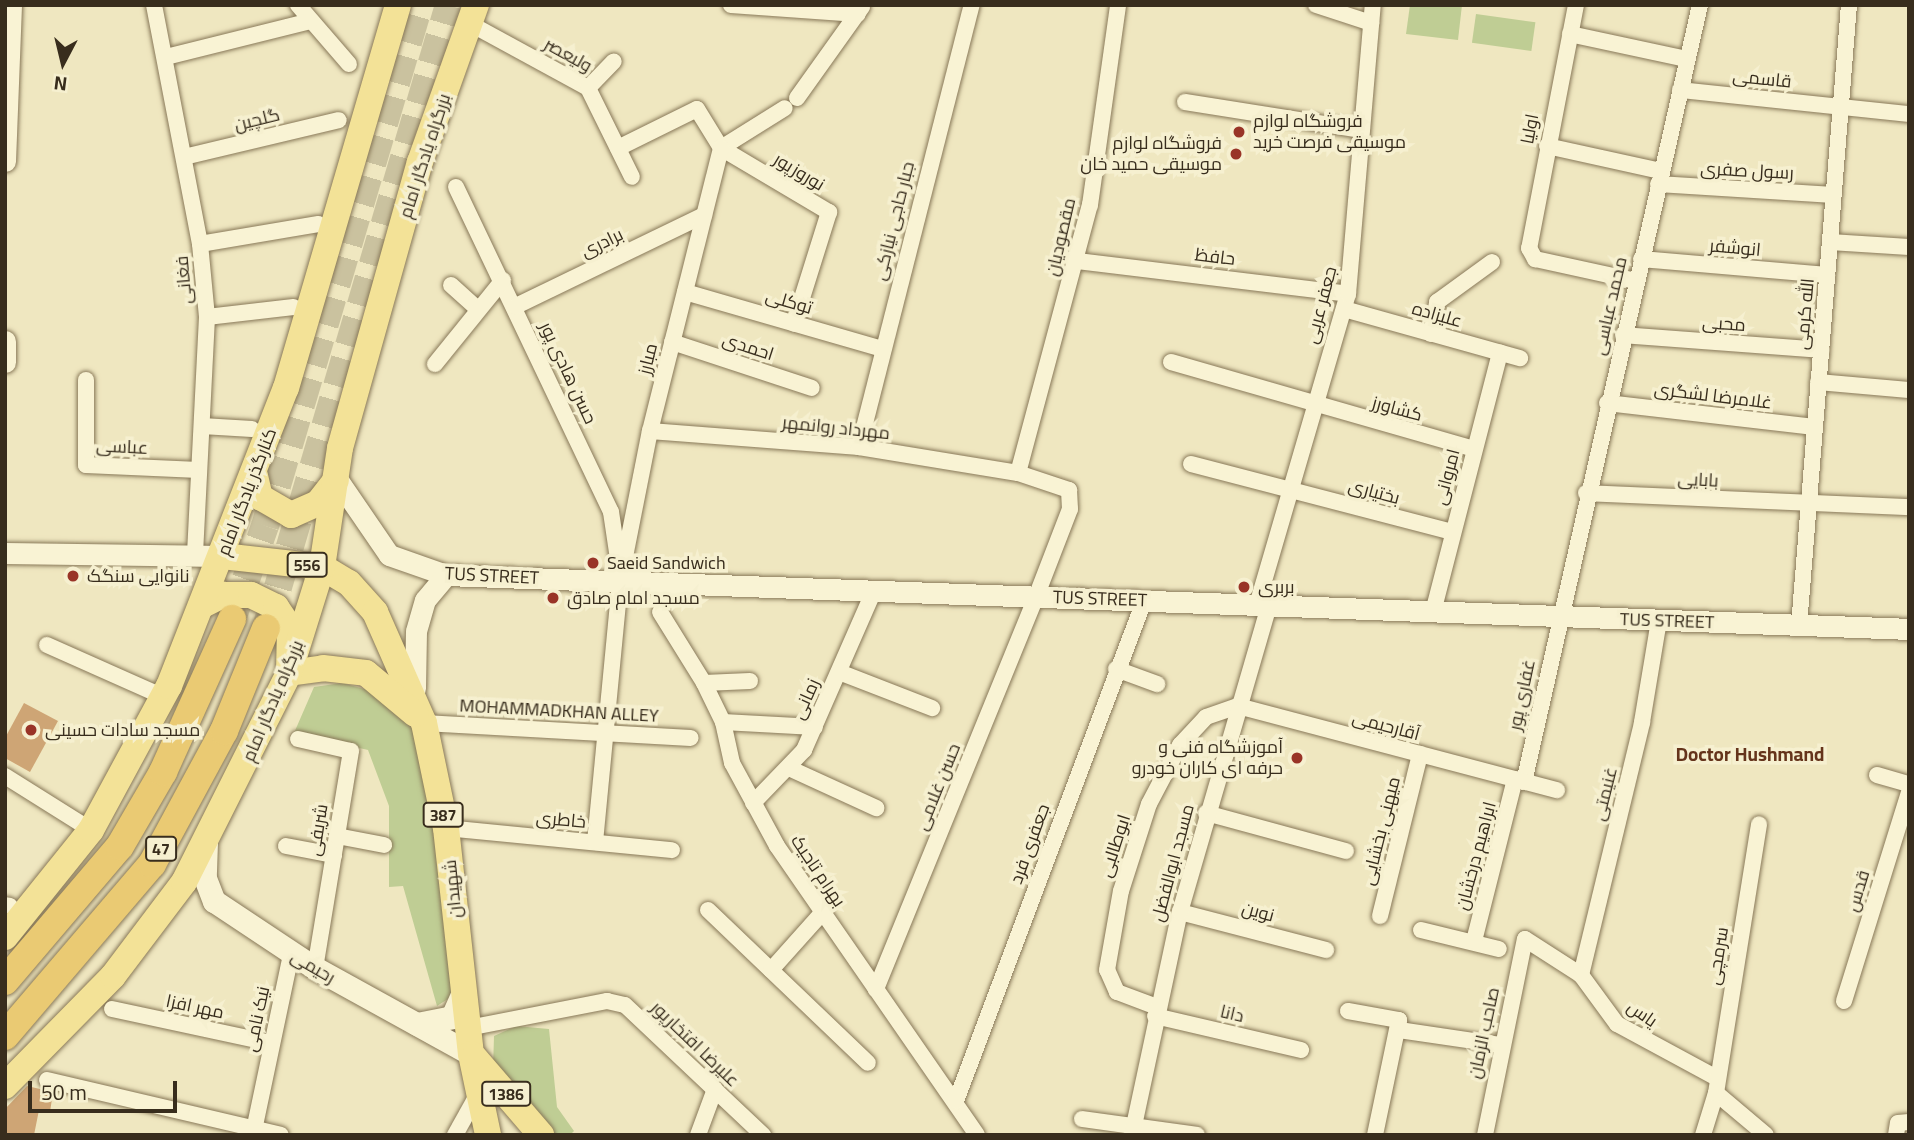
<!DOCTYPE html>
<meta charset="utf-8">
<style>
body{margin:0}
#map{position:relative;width:1914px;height:1140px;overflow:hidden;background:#efe7c0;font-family:Georgia,Cairo,serif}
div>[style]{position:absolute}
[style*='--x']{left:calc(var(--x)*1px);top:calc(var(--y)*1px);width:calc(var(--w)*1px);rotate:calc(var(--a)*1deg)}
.green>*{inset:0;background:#bfcd94;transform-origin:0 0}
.building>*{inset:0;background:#cea575}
.trunk-tunnel>*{height:28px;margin-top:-14px;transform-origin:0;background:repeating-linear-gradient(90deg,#cac29f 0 28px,transparent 0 42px)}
.roads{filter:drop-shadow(0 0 2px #887858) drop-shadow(0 0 2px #887858)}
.minor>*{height:16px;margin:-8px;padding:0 8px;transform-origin:8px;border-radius:8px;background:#f9f3d4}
.tertiary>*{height:21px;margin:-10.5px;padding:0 10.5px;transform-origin:10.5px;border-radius:10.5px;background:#f9f3d4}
.secondary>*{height:23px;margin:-11.5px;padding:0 11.5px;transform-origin:11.5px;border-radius:11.5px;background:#f9f3d4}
.primary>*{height:26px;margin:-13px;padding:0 13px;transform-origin:13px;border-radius:13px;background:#f3e297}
.trunk>*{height:28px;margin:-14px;padding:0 14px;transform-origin:14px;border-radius:14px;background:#eaca73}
.dots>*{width:19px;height:19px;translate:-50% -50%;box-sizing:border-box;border:4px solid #f6f0d0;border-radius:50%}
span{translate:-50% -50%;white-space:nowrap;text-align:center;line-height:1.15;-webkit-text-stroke:7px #f6f0d0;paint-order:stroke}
.shield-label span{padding:2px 5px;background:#f6f0d0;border:2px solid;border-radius:5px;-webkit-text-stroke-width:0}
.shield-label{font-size:16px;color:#382d1d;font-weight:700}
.street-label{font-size:18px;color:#382d1d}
.poi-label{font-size:18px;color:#382d1d}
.left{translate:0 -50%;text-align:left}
.right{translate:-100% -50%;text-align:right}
.neighbourhood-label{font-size:19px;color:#65341b;font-weight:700}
.frame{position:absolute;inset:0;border:7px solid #382d1d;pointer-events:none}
.north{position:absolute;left:28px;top:28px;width:70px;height:70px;-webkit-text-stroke:5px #f6f0d0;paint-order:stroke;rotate:187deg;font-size:19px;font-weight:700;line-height:28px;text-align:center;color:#382d1d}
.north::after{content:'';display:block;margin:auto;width:24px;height:32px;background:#382d1d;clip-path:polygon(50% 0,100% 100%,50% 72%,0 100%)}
.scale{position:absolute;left:28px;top:1081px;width:149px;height:32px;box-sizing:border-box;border:4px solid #382d1d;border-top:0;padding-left:9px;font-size:21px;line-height:24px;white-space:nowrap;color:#382d1d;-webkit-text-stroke:5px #f6f0d0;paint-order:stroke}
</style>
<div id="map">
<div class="green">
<i style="clip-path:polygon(1410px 5px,1462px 5px,1458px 40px,1406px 34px)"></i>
<i style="left:1476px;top:14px;width:60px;height:29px;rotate:8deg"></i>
<i style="clip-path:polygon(342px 683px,372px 691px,409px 715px,440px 816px,454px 995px,437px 1006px,403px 886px,389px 887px,389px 806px,368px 750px,294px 733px,314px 687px)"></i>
<i style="clip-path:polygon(516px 1026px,549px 1029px,557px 1107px,574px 1131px,570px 1135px,552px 1135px,493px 1069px,494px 1036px)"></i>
</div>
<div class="building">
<i style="clip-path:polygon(24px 703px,58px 721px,30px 772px,5px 758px,5px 738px)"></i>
<i style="clip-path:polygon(27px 1086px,53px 1092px,50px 1112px,39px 1110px,34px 1135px,5px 1135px,5px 1109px)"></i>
</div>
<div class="trunk-tunnel">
<i style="--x:232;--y:619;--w:99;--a:-70.5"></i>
<i style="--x:265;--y:526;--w:543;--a:-73.53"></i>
<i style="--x:266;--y:628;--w:649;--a:-73.63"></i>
</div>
<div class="roads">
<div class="minor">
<i style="--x:154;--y:5;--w:243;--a:79.1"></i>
<i style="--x:200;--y:244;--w:73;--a:84.5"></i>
<i style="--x:207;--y:317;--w:239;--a:92.9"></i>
<i style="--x:298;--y:5;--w:78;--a:49.2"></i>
<i style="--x:731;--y:5;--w:127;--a:4.1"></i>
<i style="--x:1316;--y:5;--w:58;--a:18.1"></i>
<i style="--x:1576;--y:5;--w:248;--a:100.9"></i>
<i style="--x:1529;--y:248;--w:13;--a:61"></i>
<i style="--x:1535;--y:259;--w:103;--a:12.3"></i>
<i style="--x:469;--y:23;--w:136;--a:28.6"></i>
<i style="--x:588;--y:88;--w:99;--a:63.7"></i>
<i style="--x:1570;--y:34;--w:120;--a:12.1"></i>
<i style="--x:166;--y:57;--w:148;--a:-14"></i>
<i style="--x:588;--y:88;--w:37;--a:-46"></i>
<i style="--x:1680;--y:90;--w:230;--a:6"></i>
<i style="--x:797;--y:98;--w:112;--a:-54.5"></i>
<i style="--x:1185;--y:102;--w:179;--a:9"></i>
<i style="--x:1547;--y:146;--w:117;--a:12.4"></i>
<i style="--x:618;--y:148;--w:88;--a:-26.3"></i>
<i style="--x:697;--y:109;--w:46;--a:58.4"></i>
<i style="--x:721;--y:148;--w:126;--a:30.7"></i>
<i style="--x:829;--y:212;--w:117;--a:107.4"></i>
<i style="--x:721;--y:148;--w:75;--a:-32"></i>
<i style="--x:184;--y:157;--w:159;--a:-13.4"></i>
<i style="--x:1658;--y:184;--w:176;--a:3.6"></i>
<i style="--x:456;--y:187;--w:360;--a:64.5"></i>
<i style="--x:611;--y:512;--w:48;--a:81.5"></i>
<i style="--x:1830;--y:242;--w:79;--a:3.6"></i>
<i style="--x:200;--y:244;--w:120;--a:-9.6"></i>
<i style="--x:1641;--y:259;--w:187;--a:4.9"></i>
<i style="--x:1077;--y:261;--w:273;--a:6.9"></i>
<i style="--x:451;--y:285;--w:36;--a:42"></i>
<i style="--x:685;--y:292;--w:206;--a:16.1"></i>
<i style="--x:516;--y:306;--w:209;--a:-25.8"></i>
<i style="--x:1344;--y:309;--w:183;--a:15.6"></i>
<i style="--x:207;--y:317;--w:87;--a:-6.6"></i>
<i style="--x:1431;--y:334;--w:33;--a:-79"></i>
<i style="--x:1437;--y:302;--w:68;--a:-36"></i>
<i style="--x:1623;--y:335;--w:199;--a:4.3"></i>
<i style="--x:672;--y:342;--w:147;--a:18.2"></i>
<i style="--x:1171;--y:362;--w:315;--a:16"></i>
<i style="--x:435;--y:364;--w:108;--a:-51"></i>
<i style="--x:86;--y:380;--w:85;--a:90"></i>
<i style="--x:86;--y:465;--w:113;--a:2.5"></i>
<i style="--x:1818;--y:382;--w:91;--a:5"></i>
<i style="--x:1607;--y:403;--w:209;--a:6.6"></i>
<i style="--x:202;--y:426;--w:50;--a:3.4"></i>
<i style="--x:650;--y:431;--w:210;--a:4.4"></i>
<i style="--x:859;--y:447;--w:161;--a:9.3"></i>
<i style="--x:1018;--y:473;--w:54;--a:18.4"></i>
<i style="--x:1069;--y:490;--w:19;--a:87"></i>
<i style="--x:1070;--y:509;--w:94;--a:111.1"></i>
<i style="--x:1036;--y:597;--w:424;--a:112.2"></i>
<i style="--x:859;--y:447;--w:456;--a:-75.7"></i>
<i style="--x:1191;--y:464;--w:270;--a:14.6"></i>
<i style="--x:1018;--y:473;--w:278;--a:-75"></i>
<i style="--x:1090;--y:205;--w:202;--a:-82"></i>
<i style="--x:1586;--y:493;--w:323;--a:2.5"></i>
<i style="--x:1257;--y:605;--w:324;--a:-73.7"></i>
<i style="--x:1348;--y:294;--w:290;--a:-85.1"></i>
<i style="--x:660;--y:612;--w:84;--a:58.2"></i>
<i style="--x:704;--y:683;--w:43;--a:64"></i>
<i style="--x:723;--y:722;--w:42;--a:77.6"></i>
<i style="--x:732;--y:763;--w:94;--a:61.5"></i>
<i style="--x:777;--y:846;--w:351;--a:55.3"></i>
<i style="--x:1433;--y:612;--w:268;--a:-75.5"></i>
<i style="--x:1799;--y:626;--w:623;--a:-85.4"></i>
<i style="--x:47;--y:645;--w:128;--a:24"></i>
<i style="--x:1116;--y:669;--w:44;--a:20.1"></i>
<i style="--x:839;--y:672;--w:100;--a:21.2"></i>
<i style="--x:704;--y:683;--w:46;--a:-2.5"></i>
<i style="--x:723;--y:722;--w:92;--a:3.1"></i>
<i style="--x:424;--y:723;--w:267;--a:3.2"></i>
<i style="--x:298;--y:739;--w:54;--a:12.8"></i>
<i style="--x:351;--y:751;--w:220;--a:99.4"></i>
<i style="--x:791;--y:769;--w:94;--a:24.6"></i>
<i style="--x:1877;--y:775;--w:33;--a:16"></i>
<i style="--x:5;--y:776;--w:102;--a:32.1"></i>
<i style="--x:1524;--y:782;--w:797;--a:-77.24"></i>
<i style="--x:753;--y:803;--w:74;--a:-46.1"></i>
<i style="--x:804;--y:750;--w:169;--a:-66.3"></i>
<i style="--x:1206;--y:813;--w:145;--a:15.2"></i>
<i style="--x:446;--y:828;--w:227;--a:5.6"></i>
<i style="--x:337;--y:836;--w:48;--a:10.8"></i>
<i style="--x:595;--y:842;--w:261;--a:-84.5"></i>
<i style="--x:620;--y:582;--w:154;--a:-78.8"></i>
<i style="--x:650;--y:431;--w:292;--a:-75.9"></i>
<i style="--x:286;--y:846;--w:49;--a:10.6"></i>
<i style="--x:5;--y:905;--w:5;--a:11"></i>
<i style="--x:708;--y:910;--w:221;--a:43.7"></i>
<i style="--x:1180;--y:912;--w:151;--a:14.6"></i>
<i style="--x:1380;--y:916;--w:167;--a:-76.1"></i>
<i style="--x:1421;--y:930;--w:80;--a:13.7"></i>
<i style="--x:1474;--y:941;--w:167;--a:-75.8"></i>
<i style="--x:771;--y:970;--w:76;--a:-48.2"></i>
<i style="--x:1581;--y:975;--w:260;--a:-76.4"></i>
<i style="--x:1642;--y:722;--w:103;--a:-80.5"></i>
<i style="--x:1844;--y:1001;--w:219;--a:-72.7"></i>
<i style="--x:1157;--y:1007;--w:43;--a:-159.4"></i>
<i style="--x:1117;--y:992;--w:24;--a:-114"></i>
<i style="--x:1107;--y:970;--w:80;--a:-80"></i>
<i style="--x:1121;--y:891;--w:91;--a:-72.2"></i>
<i style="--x:1149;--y:804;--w:67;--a:-62.3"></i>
<i style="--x:1180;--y:745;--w:38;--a:-47"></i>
<i style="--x:1206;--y:717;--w:34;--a:-19"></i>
<i style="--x:1238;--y:706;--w:330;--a:14.8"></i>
<i style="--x:112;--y:1009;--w:163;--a:12.1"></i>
<i style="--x:1348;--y:1011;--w:52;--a:10"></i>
<i style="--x:1399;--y:1020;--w:117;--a:101.8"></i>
<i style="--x:1155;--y:1016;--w:150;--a:13.1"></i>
<i style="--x:468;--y:1028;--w:142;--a:-11"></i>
<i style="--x:607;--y:1001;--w:18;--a:13"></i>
<i style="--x:625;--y:1005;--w:190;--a:43.3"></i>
<i style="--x:1399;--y:1030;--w:102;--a:8.4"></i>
<i style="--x:47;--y:1080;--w:240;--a:13.2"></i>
<i style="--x:1716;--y:1093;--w:65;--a:40"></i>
<i style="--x:956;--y:1101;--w:534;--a:-69.39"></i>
<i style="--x:1082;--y:1119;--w:116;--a:7.9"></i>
<i style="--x:253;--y:1135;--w:185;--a:-78.1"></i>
<i style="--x:455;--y:1135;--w:51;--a:-60.9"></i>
<i style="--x:698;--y:1135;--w:49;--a:-69.7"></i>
<i style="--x:1132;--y:1135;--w:228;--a:-77.9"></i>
<i style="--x:1180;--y:912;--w:319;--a:-73.8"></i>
<i style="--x:1485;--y:1135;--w:200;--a:-78.5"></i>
<i style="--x:1525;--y:939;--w:67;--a:32.7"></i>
<i style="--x:1581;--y:975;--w:61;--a:53.7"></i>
<i style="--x:1617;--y:1024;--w:114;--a:28.4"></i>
<i style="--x:1703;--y:1135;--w:44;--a:-72.8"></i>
<i style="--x:1716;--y:1093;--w:272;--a:-80.9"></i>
<i style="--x:1896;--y:1135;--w:12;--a:-81"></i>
<i style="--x:1898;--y:1123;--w:11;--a:-5"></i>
</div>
<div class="tertiary">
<i style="--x:5;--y:161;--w:156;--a:-87.8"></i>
<i style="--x:5;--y:341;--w:21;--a:90"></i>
<i style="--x:337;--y:479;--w:92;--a:55.6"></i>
<i style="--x:389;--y:555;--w:60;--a:19.3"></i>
<i style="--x:446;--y:575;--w:1464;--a:2.11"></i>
<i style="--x:5;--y:553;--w:217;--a:0.8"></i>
<i style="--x:415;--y:688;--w:57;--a:-89"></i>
<i style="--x:416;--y:631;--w:32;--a:-74"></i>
<i style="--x:425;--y:600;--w:33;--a:-50"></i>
</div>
<div class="secondary">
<i style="--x:206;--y:842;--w:36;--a:92"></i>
<i style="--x:205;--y:878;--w:25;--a:69"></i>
<i style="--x:214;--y:901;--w:121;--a:33.6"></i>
<i style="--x:315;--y:968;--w:178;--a:28.9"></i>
<i style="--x:417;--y:1024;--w:36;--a:-11"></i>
<i style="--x:452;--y:1017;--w:30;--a:-66"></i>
</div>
<div class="primary">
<i style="--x:255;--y:476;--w:22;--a:77"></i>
<i style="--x:260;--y:497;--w:36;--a:30"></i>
<i style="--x:291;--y:515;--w:30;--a:-24"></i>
<i style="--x:318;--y:503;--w:29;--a:-52"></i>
<i style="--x:222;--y:556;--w:101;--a:6.3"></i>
<i style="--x:322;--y:567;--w:31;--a:31"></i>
<i style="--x:349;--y:583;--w:39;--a:48"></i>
<i style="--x:375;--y:612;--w:121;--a:66.2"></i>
<i style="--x:424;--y:723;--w:107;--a:78.2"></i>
<i style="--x:446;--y:828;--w:227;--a:83.7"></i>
<i style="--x:471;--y:1054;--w:83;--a:78.1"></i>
<i style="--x:201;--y:606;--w:25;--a:-27"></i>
<i style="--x:223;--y:595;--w:28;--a:0"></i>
<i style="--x:251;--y:595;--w:28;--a:26"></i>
<i style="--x:276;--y:607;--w:25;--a:56"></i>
<i style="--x:290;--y:628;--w:45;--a:91.3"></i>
<i style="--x:289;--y:673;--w:34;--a:-8"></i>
<i style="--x:323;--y:668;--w:43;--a:6.6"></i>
<i style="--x:366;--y:673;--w:64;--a:39.9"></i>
<i style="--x:5;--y:937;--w:137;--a:-51.2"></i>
<i style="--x:91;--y:830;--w:164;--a:-61.6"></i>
<i style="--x:169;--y:686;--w:320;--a:-68.6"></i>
<i style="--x:286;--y:388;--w:399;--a:-73.7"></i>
<i style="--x:474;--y:1057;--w:103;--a:49.3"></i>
<i style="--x:5;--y:1086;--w:154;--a:-45.5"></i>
<i style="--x:113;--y:976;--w:118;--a:-52.9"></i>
<i style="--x:184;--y:882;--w:234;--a:-63.3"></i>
<i style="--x:289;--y:673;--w:111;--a:-72.7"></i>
<i style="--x:322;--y:567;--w:120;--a:-81.4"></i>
<i style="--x:340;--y:448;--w:297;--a:-74.4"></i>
<i style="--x:420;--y:162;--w:167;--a:-70.4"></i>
</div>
<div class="trunk">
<i style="--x:5;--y:981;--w:177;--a:-49.6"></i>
<i style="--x:120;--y:846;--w:86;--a:-59.8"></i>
<i style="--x:163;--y:772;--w:168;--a:-65.7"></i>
<i style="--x:5;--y:1036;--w:226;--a:-49.5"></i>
<i style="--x:152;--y:864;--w:151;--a:-61.6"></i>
<i style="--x:224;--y:731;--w:111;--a:-67.8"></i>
</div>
</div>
<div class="dots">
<i style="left:1239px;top:132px;background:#993427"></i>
<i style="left:1236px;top:154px;background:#993427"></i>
<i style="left:593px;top:563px;background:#993427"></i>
<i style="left:73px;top:576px;background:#993427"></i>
<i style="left:1244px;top:587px;background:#993427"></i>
<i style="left:553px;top:598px;background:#993427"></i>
<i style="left:31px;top:730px;background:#993427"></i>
<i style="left:1297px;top:758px;background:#993427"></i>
</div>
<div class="shield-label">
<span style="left:307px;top:565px">556</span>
<span style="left:443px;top:815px">387</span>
<span style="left:161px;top:849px">47</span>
<span style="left:506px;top:1094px">1386</span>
</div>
<div class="street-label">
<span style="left:568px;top:55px;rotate:29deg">ولیعصر</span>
<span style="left:1762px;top:79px;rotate:6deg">قاسمی</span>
<span style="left:257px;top:120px;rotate:-14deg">گلچین</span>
<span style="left:1530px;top:129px;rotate:-79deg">اولیا</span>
<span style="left:425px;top:156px;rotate:-72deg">بزرگراه یادگار امام</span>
<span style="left:1747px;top:171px;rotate:3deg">رسول صفری</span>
<span style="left:799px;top:172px;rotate:31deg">نوروزپور</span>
<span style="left:894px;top:221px;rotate:-76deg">جبار حاجی نیازکی</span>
<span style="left:1061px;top:237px;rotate:-77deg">مقصودیان</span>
<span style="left:602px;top:243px;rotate:-26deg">برادری</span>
<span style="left:1735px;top:248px;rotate:5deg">انوشفر</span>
<span style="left:1215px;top:257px;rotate:7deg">حافظ</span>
<span style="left:184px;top:280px;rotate:-95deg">فغانی</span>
<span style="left:789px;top:302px;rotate:16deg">توکلی</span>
<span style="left:1321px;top:305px;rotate:-75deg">جعفر عربی</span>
<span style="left:1610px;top:306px;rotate:-77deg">محمد عباسی</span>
<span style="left:1805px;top:314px;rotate:-85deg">الله کرمی</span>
<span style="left:1437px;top:315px;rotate:16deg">علیزاده</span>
<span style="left:1724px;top:324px;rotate:4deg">محبی</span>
<span style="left:748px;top:347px;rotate:18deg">احمدی</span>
<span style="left:648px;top:359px;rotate:-76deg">مبارز</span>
<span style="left:568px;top:373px;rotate:65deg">حسن هادی پور</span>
<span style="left:1713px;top:396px;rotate:7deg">غلامرضا لشگری</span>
<span style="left:1397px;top:409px;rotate:15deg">کشاورز</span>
<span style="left:836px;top:428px;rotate:6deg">مهرداد روانمهر</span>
<span style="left:122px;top:447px;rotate:3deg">عباسی</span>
<span style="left:1447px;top:477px;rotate:-75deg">امروانی</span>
<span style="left:1698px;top:480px;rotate:3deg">بابایی</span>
<span style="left:247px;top:492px;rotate:-69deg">کنارگذر یادگار امام</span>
<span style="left:1374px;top:492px;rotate:15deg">بختیاری</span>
<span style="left:492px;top:576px;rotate:3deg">TUS STREET</span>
<span style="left:1100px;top:599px;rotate:2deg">TUS STREET</span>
<span style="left:1667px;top:621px;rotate:2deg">TUS STREET</span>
<span style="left:1522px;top:695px;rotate:-78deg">غفاری پور</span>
<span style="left:806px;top:699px;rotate:-66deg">زمانی</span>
<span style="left:273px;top:701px;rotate:-67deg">بزرگراه یادگار امام</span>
<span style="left:559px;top:711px;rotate:3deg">MOHAMMADKHAN ALLEY</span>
<span style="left:1386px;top:726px;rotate:15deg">آقارحیمی</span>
<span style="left:938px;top:787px;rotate:-68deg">حسن غلامی</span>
<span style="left:1605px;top:794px;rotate:-76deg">غنیمتی</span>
<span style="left:561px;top:820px;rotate:5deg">خاطری</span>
<span style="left:318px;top:830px;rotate:-81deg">شریفی</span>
<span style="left:1381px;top:831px;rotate:-76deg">میهنی بخشایی</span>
<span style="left:1030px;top:844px;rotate:-70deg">جعفری فرد</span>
<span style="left:1115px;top:846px;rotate:-72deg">ابوطالبی</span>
<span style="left:1476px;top:856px;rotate:-75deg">ابراهیم درخشان</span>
<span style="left:1173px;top:863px;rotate:-75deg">مسجد ابوالفضل</span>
<span style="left:818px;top:871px;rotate:56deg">بهرام تاجیک</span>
<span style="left:453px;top:889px;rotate:-96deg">شهیدان</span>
<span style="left:1858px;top:891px;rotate:-73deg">قدس</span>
<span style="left:1258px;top:912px;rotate:15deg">نوین</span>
<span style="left:1718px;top:956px;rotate:-81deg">سرمچی</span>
<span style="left:313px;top:967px;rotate:30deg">رحیمی</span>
<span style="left:195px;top:1007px;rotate:12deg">مهر افزا</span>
<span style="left:1232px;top:1014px;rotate:13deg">دانا</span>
<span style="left:1642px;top:1014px;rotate:35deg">یاس</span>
<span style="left:257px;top:1019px;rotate:-78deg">نیک نامی</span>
<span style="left:1484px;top:1033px;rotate:-78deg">صاحب الزمان</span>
<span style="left:695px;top:1044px;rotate:44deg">علیرضا افتخارپور</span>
</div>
<div class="poi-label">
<span class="left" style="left:1253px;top:132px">فروشگاه لوازم<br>موسیقی فرصت خرید</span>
<span class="right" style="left:1222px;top:154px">فروشگاه لوازم<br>موسیقی حمید خان</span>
<span class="left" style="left:607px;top:563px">Saeid Sandwich</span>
<span class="left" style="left:87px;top:576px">نانوایی سنگک</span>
<span class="left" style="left:1258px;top:587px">بربری</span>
<span class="left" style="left:567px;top:598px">مسجد امام صادق</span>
<span class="left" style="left:45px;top:730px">مسجد سادات حسینی</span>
<span class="right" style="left:1283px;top:758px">آموزشگاه فنی و<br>حرفه ای کاران خودرو</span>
</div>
<div class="neighbourhood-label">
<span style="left:1750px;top:755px">Doctor Hushmand</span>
</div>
<div class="frame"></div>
<div class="north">N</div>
<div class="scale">50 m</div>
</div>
